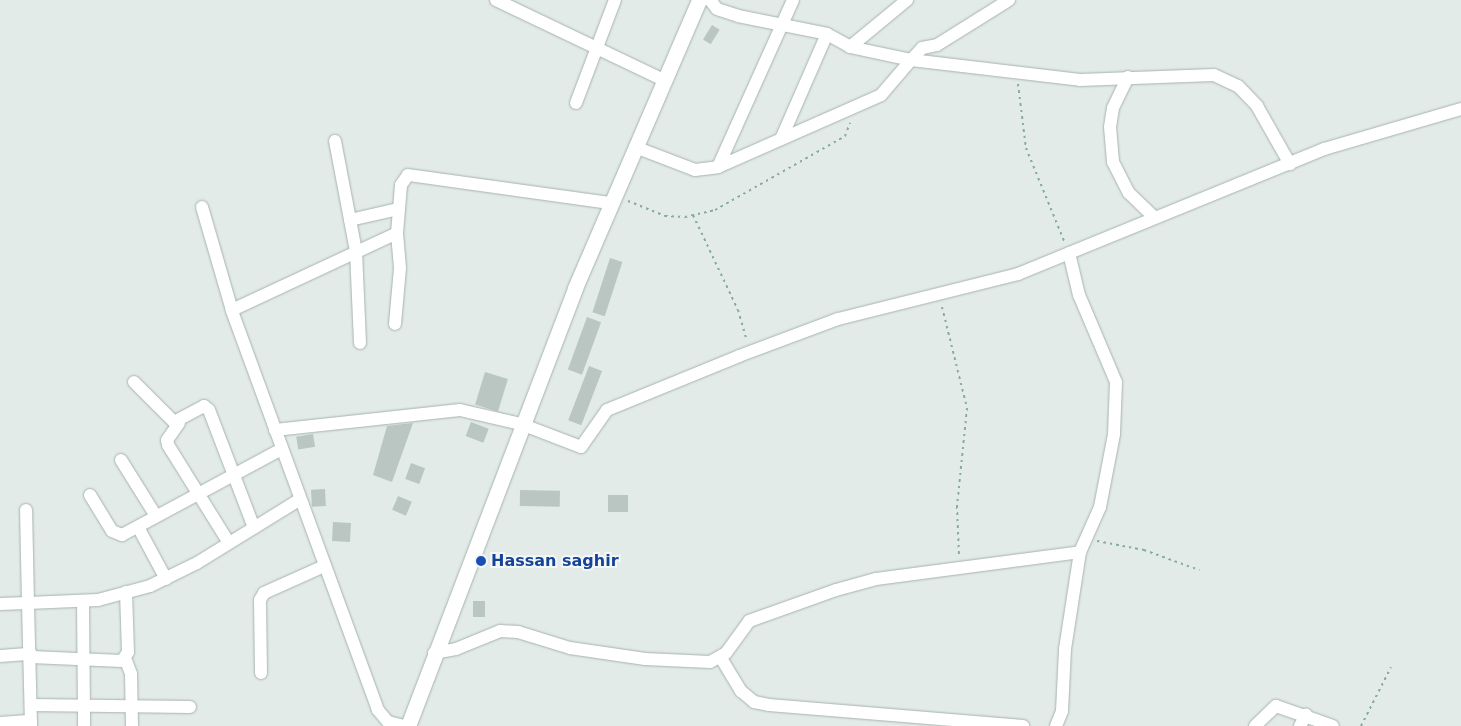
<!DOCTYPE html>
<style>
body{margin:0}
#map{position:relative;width:1461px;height:726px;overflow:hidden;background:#e3ebe8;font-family:"DejaVu Sans",sans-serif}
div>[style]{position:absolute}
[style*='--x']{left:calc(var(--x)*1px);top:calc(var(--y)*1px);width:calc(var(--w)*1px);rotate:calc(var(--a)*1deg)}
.building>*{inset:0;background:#b9c6c1;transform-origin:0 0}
.path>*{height:2px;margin-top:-1px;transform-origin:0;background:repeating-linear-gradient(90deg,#87aba2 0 2.5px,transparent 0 6.5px)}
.roads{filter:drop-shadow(0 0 1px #a6b3af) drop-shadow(0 0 1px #a6b3af)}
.minor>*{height:12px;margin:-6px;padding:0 6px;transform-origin:6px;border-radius:6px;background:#fff}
.tertiary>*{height:15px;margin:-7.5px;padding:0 7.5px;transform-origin:7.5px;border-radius:7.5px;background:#fff}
.dots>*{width:14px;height:14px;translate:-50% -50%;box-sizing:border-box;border:2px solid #f3f8f6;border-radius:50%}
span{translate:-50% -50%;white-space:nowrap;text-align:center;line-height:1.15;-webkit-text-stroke:4px #f3f8f6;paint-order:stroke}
.transit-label{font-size:16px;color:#164399;font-weight:700}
.left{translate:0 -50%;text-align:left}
</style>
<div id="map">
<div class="building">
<i style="left:712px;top:25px;width:9px;height:17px;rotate:32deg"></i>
<i style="left:610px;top:258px;width:13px;height:57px;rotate:18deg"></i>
<i style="left:587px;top:317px;width:15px;height:56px;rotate:20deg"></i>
<i style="left:589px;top:366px;width:14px;height:58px;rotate:21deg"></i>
<i style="left:485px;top:372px;width:24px;height:34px;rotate:17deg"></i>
<i style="left:471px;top:422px;width:19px;height:15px;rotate:21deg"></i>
<i style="clip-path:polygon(413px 423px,392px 482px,373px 475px,387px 426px)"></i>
<i style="left:313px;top:434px;width:13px;height:17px;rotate:81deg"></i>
<i style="left:411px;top:463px;width:15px;height:17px;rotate:20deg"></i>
<i style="left:325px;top:489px;width:17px;height:14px;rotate:87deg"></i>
<i style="left:520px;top:490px;width:40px;height:16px;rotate:1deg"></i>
<i style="left:608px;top:495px;width:20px;height:17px"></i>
<i style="left:398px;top:496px;width:15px;height:15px;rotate:23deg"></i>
<i style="left:333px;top:522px;width:18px;height:19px;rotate:3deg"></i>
<i style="left:473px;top:601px;width:12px;height:16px"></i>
</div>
<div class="path">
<i style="--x:1018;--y:84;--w:64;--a:82.9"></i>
<i style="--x:1026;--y:148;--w:103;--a:67.7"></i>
<i style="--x:628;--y:201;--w:40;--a:22"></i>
<i style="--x:665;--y:216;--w:20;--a:3"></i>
<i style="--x:685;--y:217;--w:31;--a:-13"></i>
<i style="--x:715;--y:210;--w:150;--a:-29.6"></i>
<i style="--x:845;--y:136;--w:14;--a:-69"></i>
<i style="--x:693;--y:215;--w:105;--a:64.7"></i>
<i style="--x:738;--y:310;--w:32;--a:74"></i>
<i style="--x:942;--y:307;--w:104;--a:76.1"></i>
<i style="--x:967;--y:408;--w:99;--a:95.8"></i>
<i style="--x:957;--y:506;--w:49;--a:87.7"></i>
<i style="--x:1097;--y:541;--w:48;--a:10.8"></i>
<i style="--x:1144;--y:550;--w:59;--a:20"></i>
<i style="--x:1361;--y:726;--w:66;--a:-63"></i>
</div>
<div class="roads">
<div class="minor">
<i style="--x:496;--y:0;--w:186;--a:25.5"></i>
<i style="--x:710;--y:0;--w:11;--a:52"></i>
<i style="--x:717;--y:9;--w:22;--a:18"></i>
<i style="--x:738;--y:16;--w:91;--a:11.4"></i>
<i style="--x:827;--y:34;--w:26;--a:29"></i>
<i style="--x:850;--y:47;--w:62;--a:12"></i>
<i style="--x:911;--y:60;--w:16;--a:-47"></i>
<i style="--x:922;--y:48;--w:15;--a:-11"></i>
<i style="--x:937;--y:45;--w:85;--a:-32"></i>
<i style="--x:850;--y:47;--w:74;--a:-39.5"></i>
<i style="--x:1128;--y:77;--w:34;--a:116"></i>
<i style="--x:1113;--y:108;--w:19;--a:99"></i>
<i style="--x:1110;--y:127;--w:35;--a:85"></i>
<i style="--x:1113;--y:162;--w:35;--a:63"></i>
<i style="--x:1129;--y:193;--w:33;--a:44"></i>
<i style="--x:576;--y:103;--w:110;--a:-69.3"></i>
<i style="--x:782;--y:137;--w:112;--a:-66.4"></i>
<i style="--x:335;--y:141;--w:112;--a:79.2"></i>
<i style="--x:356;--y:251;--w:92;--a:87.5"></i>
<i style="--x:635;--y:147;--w:64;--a:21"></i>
<i style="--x:695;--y:170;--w:23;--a:-7"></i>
<i style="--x:718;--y:167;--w:178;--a:-23.8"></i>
<i style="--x:881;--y:95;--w:46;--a:-49.4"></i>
<i style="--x:911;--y:60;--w:170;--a:6.7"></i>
<i style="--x:1080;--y:80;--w:134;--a:-2.1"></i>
<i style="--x:1214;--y:75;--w:26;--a:25"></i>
<i style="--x:1238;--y:86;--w:28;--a:46"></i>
<i style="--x:1257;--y:106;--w:67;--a:60.4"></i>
<i style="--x:718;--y:167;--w:183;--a:-65.8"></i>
<i style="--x:202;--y:207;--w:107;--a:73.8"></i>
<i style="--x:350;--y:220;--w:49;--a:-12.9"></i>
<i style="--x:395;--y:324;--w:56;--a:-84.9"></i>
<i style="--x:400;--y:268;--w:35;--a:-95"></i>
<i style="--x:134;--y:382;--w:57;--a:45"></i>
<i style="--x:174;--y:422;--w:34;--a:-28"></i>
<i style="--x:204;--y:406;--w:6;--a:39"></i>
<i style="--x:209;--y:410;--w:126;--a:69.1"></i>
<i style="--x:179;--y:423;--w:21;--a:125"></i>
<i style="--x:167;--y:440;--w:5;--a:79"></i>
<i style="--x:168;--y:445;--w:115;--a:58.1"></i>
<i style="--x:275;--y:430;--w:186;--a:-6.2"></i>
<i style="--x:460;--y:410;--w:63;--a:12.9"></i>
<i style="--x:521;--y:424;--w:64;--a:21"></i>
<i style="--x:581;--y:447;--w:45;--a:-54.9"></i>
<i style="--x:607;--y:410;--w:143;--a:-22.2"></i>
<i style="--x:739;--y:356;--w:106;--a:-20.5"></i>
<i style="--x:838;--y:319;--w:186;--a:-14"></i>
<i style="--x:1018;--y:274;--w:331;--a:-22.2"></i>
<i style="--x:1324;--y:149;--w:143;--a:-16.3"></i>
<i style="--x:121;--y:460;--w:66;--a:58"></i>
<i style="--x:90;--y:495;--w:42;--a:58.6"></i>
<i style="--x:112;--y:531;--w:11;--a:22"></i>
<i style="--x:122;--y:535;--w:182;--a:-28.3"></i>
<i style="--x:138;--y:527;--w:59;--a:61.7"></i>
<i style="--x:83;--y:601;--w:125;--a:89.5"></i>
<i style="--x:0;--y:604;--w:28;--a:-2"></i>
<i style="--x:28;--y:603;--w:93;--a:-91.2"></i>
<i style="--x:434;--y:653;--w:22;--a:-10"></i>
<i style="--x:456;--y:649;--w:48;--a:-22.2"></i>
<i style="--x:500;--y:631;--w:18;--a:3"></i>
<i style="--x:518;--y:632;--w:54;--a:17.1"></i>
<i style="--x:570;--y:648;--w:76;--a:8.3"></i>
<i style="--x:645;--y:659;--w:65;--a:2.6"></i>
<i style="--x:710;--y:662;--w:18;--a:-29"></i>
<i style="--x:726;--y:653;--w:39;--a:-54"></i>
<i style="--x:749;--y:621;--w:92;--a:-19.6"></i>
<i style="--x:836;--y:590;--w:41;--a:-15.4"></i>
<i style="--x:876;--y:579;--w:206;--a:-7.5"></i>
<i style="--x:1080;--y:552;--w:49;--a:-66"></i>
<i style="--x:1100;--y:507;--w:74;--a:-79.1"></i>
<i style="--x:1114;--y:434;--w:52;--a:-87.8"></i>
<i style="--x:1116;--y:382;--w:95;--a:-113"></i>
<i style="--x:1079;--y:295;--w:43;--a:-103.4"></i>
<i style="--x:0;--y:656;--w:31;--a:-4"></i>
<i style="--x:31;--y:657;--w:91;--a:2.5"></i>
<i style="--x:122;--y:661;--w:11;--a:-56"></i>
<i style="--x:128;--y:652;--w:60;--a:-91.9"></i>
<i style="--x:125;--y:658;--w:17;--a:69"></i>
<i style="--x:131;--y:674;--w:52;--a:88.9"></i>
<i style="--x:721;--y:658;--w:39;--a:59"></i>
<i style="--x:741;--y:691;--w:17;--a:40"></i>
<i style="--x:754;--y:702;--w:15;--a:11"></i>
<i style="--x:769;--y:705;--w:255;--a:4.7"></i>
<i style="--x:261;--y:673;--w:73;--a:-90.8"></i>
<i style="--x:260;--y:600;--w:8;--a:-60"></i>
<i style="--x:264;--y:593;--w:66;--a:-24.2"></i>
<i style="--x:31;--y:705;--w:159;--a:0.7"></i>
<i style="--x:0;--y:723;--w:31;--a:-4"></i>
<i style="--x:31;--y:726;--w:123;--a:-91.4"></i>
<i style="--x:28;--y:603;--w:70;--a:-2.5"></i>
<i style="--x:98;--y:600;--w:54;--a:-15.1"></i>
<i style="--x:150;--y:586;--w:52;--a:-26.1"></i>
<i style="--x:197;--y:563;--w:120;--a:-31.7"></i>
<i style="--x:404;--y:726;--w:16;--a:-166"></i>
<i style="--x:388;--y:722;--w:16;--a:-130"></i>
<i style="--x:378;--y:710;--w:426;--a:-110.1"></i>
<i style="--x:232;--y:310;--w:182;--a:-25"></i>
<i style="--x:397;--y:233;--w:48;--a:-85.2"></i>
<i style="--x:401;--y:185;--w:12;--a:-55"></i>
<i style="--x:408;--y:175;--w:205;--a:7.9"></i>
<i style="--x:1056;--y:726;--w:16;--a:-68"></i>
<i style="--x:1062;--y:711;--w:62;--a:-87.2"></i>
<i style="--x:1065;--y:649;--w:98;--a:-81.2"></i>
<i style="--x:1255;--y:726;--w:29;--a:-44"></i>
<i style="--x:1276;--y:706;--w:60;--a:19.3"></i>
<i style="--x:1300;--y:726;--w:13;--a:-61"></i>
</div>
<div class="tertiary">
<i style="--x:408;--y:726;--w:469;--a:-69.1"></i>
<i style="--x:575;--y:288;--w:314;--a:-66.7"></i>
</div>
</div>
<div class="dots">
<i style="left:481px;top:561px;background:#1a4fb4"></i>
</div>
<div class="transit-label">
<span class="left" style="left:491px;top:561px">Hassan saghir</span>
</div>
</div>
